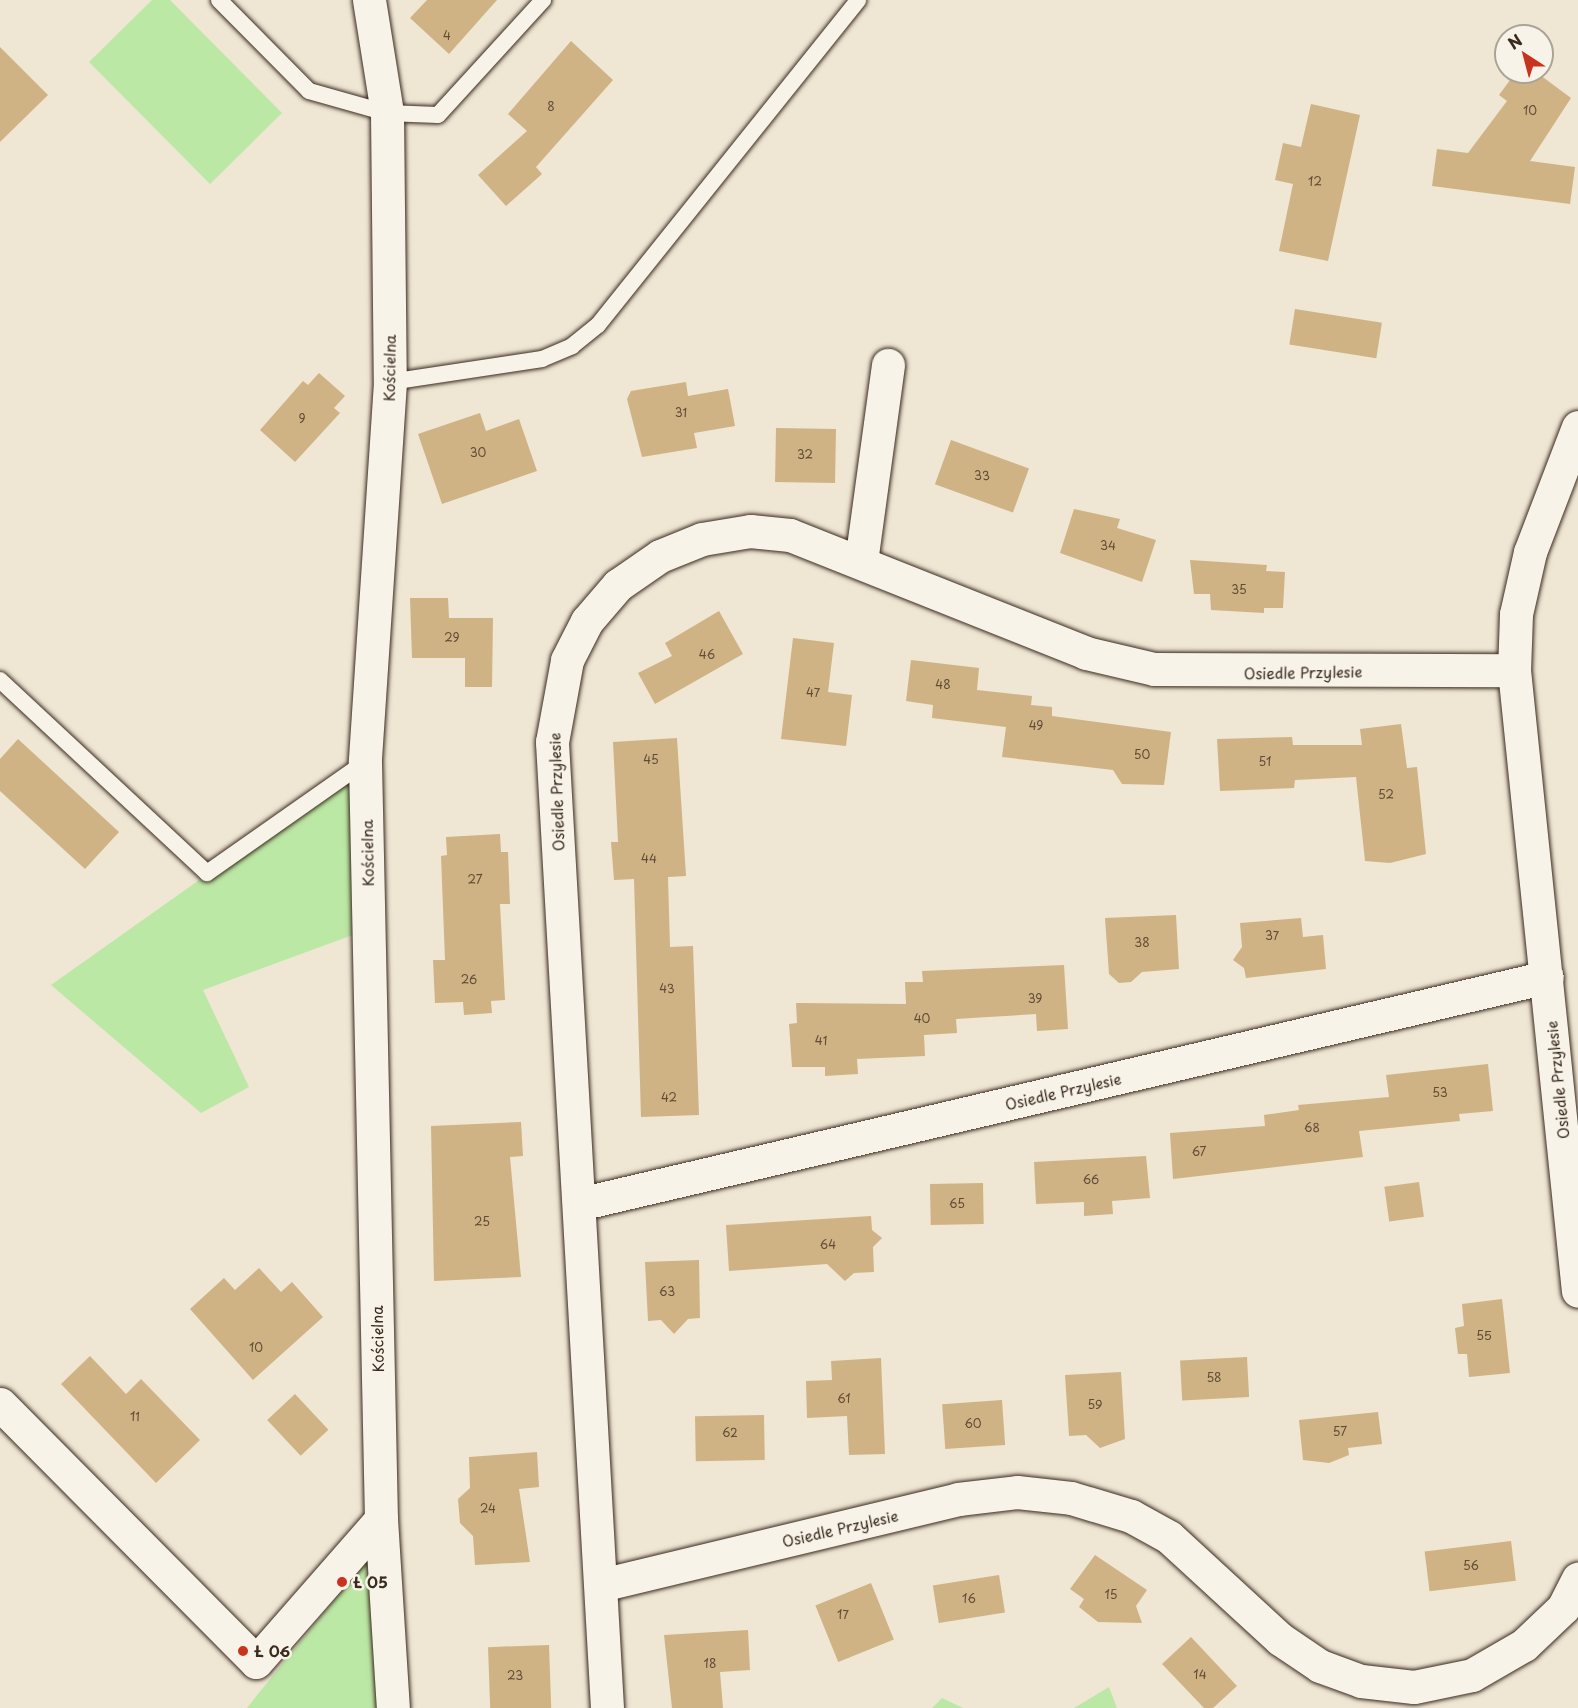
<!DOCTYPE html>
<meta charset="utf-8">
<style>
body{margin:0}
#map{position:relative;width:1578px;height:1708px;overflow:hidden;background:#efe6d4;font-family:"Playpen Sans",sans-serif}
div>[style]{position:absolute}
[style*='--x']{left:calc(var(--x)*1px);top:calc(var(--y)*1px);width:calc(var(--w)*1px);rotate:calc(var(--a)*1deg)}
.green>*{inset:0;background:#bce8a5}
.building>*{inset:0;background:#cfb384;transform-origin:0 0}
.roads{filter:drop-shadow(0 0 2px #3b2a1e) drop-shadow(0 0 2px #3b2a1e)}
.service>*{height:16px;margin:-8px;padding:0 8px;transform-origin:8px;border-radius:8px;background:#f7f3e8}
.minor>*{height:33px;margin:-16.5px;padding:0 16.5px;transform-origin:16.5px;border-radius:16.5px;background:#f7f3e8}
.dots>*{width:16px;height:16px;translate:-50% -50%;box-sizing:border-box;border:3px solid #f7f3e8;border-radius:50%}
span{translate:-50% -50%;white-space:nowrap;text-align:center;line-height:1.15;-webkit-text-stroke:5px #f7f3e8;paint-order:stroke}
.number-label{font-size:12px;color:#604c38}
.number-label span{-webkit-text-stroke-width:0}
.street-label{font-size:15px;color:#3b2a1e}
.poi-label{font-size:15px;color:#3b2a1e;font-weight:700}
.left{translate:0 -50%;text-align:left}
.north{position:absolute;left:1494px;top:24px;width:60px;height:60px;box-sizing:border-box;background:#f7f3e8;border:2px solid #aca397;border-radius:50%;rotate:324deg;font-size:16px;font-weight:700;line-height:24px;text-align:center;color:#3b2a1e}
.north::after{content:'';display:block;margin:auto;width:21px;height:27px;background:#c8321e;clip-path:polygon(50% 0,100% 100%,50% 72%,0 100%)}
</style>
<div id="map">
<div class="green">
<i style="clip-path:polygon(152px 0,170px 0,282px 113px,210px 184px,89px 62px)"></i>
<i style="clip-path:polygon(350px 773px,358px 933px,203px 990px,249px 1087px,201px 1113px,51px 985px)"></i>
<i style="clip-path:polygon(370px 1556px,382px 1708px,247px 1708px,254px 1699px)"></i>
<i style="clip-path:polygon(1109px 1687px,1117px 1708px,1074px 1708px)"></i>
<i style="clip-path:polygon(942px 1698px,963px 1708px,932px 1708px)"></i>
</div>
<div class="building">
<i style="clip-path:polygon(427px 0,497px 0,449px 54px,410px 18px)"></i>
<i style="clip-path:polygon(571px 41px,613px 80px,536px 167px,542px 174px,506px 206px,478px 175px,527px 131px,508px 114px)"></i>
<i style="clip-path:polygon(0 47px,48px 95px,0 142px)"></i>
<i style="clip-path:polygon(1516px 72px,1536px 72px,1571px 98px,1530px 161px,1575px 167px,1570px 204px,1432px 186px,1437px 149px,1468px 153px,1507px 101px,1499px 95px)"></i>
<i style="clip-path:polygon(1311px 104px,1360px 115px,1328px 261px,1279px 251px,1293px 184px,1275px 180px,1283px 143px,1301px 147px)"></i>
<i style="left:1295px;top:309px;width:88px;height:36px;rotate:9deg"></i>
<i style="clip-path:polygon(319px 373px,345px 396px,334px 408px,340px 413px,295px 462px,260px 430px,303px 381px,308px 385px)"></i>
<i style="clip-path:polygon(686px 382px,688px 396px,728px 389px,735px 426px,694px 433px,697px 448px,642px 457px,627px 399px,631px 391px)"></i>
<i style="clip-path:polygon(480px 413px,486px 431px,519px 419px,537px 471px,442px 504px,418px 434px)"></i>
<i style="left:776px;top:428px;width:60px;height:54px;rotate:1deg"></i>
<i style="left:951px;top:440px;width:83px;height:47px;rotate:20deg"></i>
<i style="clip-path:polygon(1074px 509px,1120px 519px,1117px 528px,1156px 540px,1142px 582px,1060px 553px)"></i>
<i style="clip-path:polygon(1190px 560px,1267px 565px,1266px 571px,1285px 572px,1283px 608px,1264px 608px,1264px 613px,1211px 610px,1210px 594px,1194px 594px)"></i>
<i style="clip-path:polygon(410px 598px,448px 598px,449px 618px,493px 618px,492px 687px,465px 687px,465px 658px,412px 658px)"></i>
<i style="clip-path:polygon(719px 611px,743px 654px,655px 704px,638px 673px,672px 656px,665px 643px)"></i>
<i style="clip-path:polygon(793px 638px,834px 643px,828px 692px,852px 695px,846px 746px,781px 739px)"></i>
<i style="clip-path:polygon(911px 660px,979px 668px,977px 690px,1032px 696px,1031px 705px,1052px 707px,1052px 716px,1171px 732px,1164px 785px,1122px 784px,1113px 770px,1002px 757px,1006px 727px,932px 718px,933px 705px,906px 701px)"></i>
<i style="clip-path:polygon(1401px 724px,1407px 768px,1417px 767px,1426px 854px,1390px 863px,1365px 861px,1356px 777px,1295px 780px,1294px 788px,1220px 791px,1217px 739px,1292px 737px,1293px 745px,1362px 745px,1360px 729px)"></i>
<i style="clip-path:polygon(677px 738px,686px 876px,668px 877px,670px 947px,693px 946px,699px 1115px,641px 1117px,634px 879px,614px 880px,611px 842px,618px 842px,613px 742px)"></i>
<i style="clip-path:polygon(18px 739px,119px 832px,85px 869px,0 791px,0 759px)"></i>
<i style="clip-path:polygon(500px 834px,501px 852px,508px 852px,510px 904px,500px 904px,505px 1000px,491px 1001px,492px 1013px,464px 1015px,463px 1002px,435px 1003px,433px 960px,445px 960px,441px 856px,447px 855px,446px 837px)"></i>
<i style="clip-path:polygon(1176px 915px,1179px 969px,1142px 972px,1131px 982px,1119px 983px,1109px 974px,1105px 918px)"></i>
<i style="clip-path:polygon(1301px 918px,1303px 937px,1323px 935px,1326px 969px,1246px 978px,1244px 968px,1233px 960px,1242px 947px,1240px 923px)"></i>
<i style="clip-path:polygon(1064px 965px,1068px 1029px,1037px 1031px,1036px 1014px,956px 1019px,957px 1033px,924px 1035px,925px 1056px,857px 1059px,858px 1074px,825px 1076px,825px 1067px,792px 1067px,789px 1024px,797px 1023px,796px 1003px,906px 1004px,905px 982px,923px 982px,922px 971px)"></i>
<i style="clip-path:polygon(1488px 1064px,1493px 1111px,1459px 1114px,1460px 1121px,1359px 1131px,1363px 1157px,1173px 1179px,1170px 1133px,1265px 1126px,1264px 1115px,1299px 1110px,1298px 1105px,1389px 1097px,1386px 1075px)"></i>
<i style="clip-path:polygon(521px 1122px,523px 1156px,510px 1157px,521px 1277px,434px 1281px,431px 1126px)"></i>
<i style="clip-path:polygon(1146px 1156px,1150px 1198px,1112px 1201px,1113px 1214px,1084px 1216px,1084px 1202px,1036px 1204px,1034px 1162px)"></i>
<i style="left:1419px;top:1182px;width:35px;height:35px;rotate:82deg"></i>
<i style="left:983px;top:1183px;width:41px;height:53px;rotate:89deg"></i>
<i style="clip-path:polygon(871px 1216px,872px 1230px,882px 1238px,873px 1247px,874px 1272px,854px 1273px,845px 1281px,827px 1264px,729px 1271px,726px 1225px)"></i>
<i style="clip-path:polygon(699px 1260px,700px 1318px,688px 1319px,674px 1334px,661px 1320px,648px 1321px,645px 1262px)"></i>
<i style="clip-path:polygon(259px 1268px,281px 1292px,292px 1282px,323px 1317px,253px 1380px,190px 1309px,224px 1278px,235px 1290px)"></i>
<i style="clip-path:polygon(1502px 1299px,1510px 1373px,1469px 1377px,1467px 1354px,1458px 1354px,1455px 1328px,1464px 1326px,1462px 1304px)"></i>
<i style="clip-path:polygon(90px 1356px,126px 1394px,141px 1379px,200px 1440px,156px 1483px,61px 1384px)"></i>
<i style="left:1247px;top:1357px;width:40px;height:67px;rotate:87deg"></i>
<i style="clip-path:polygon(881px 1358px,885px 1454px,849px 1455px,847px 1416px,807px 1418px,806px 1381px,832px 1380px,831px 1361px)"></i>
<i style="clip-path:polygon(1121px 1372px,1125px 1439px,1100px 1448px,1086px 1435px,1069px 1436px,1065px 1375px)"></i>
<i style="left:295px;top:1394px;width:49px;height:38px;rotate:47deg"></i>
<i style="left:1002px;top:1400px;width:45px;height:60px;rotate:86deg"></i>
<i style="clip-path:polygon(1378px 1412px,1382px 1444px,1348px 1448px,1349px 1455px,1329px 1463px,1303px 1460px,1299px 1420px)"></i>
<i style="left:764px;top:1415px;width:45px;height:69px;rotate:89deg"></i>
<i style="clip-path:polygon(537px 1452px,539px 1487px,519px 1489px,530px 1562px,475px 1565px,473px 1536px,460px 1523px,458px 1499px,470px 1488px,469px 1457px)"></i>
<i style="left:1511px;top:1541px;width:40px;height:87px;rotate:83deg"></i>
<i style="clip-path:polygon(1095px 1555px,1147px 1590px,1136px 1606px,1142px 1623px,1098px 1622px,1079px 1607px,1084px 1599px,1070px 1589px)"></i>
<i style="left:999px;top:1575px;width:38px;height:67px;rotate:81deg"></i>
<i style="left:871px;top:1583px;width:61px;height:60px;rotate:68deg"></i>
<i style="clip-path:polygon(748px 1630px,750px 1670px,720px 1672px,723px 1708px,672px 1708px,664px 1635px)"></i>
<i style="clip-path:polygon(1191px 1637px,1237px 1686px,1213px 1708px,1204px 1708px,1162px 1664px)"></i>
<i style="left:549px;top:1645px;width:63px;height:61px;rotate:88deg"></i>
</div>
<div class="roads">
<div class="service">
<i style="--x:219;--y:0;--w:128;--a:45.3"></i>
<i style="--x:309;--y:91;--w:81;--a:15.8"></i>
<i style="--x:387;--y:113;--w:51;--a:2.2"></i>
<i style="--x:438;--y:115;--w:156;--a:-47.6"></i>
<i style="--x:390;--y:382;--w:154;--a:-8.6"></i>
<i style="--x:542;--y:359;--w:33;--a:-23"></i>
<i style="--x:572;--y:346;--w:33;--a:-39"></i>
<i style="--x:598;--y:325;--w:416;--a:-51.3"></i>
<i style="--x:0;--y:680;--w:283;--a:43"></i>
<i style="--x:207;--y:873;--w:193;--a:-35.1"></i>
</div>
<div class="minor">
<i style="--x:369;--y:0;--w:114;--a:80.9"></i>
<i style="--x:387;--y:113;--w:269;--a:89.4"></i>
<i style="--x:390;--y:382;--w:381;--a:93.8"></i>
<i style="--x:365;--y:762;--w:757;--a:88.79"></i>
<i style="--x:381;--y:1519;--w:189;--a:86.4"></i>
<i style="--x:1578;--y:427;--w:134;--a:111"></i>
<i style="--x:1530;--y:552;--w:64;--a:102.7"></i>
<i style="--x:1516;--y:614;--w:56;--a:92"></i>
<i style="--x:1514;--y:670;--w:624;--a:84.12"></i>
<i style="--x:861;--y:562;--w:199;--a:-82.2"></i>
<i style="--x:579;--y:1204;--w:994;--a:-13.2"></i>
<i style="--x:0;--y:1404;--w:363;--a:45.2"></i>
<i style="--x:256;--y:1662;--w:190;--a:-48.8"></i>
<i style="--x:601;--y:1585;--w:367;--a:-13.5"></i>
<i style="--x:958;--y:1499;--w:59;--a:-6.8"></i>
<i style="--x:1017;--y:1492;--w:54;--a:6.3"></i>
<i style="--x:1071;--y:1498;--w:63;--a:16.7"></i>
<i style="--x:1131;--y:1516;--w:43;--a:28.9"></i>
<i style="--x:1169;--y:1537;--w:151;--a:42.6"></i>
<i style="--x:1280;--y:1639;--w:48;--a:34"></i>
<i style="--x:1320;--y:1666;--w:44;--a:20.1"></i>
<i style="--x:1361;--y:1681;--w:53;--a:6.5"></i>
<i style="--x:1414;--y:1687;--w:59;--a:-11.7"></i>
<i style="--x:1472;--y:1675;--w:60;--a:-30"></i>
<i style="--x:1524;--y:1645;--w:54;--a:-43.5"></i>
<i style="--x:1563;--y:1608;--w:33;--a:-63"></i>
<i style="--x:607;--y:1708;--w:968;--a:-93.26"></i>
<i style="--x:552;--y:742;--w:83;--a:-79.6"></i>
<i style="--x:567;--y:660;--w:44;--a:-62.9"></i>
<i style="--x:587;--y:621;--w:48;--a:-49.3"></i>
<i style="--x:618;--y:585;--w:51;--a:-34.6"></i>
<i style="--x:660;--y:556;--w:45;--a:-22"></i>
<i style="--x:702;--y:539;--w:49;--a:-9.5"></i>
<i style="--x:750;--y:531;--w:40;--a:5.7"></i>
<i style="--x:790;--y:535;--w:319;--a:21.7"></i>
<i style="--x:1086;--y:653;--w:70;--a:13.2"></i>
<i style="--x:1154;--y:669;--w:360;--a:0.2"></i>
</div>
</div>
<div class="dots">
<i style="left:342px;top:1582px;background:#c8321e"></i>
<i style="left:243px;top:1651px;background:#c8321e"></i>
</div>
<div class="number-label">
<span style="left:447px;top:36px">4</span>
<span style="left:551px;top:107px">8</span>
<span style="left:1530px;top:111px">10</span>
<span style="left:1315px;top:182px">12</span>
<span style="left:681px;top:413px">31</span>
<span style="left:302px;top:419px">9</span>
<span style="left:478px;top:453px">30</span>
<span style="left:805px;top:455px">32</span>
<span style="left:982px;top:476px">33</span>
<span style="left:1108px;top:546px">34</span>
<span style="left:1239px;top:590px">35</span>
<span style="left:452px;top:638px">29</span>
<span style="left:707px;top:655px">46</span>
<span style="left:943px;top:685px">48</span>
<span style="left:813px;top:693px">47</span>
<span style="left:1036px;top:726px">49</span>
<span style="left:1142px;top:755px">50</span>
<span style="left:651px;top:760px">45</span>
<span style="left:1265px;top:762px">51</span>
<span style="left:1386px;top:795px">52</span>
<span style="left:649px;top:859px">44</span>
<span style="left:475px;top:880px">27</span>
<span style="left:1272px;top:936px">37</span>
<span style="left:1142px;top:943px">38</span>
<span style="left:469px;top:980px">26</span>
<span style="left:667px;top:989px">43</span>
<span style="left:1035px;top:999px">39</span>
<span style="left:922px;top:1019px">40</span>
<span style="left:821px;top:1041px">41</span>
<span style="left:1440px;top:1093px">53</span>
<span style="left:669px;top:1098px">42</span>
<span style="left:1312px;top:1128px">68</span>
<span style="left:1199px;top:1152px">67</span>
<span style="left:1091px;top:1180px">66</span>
<span style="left:957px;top:1204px">65</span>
<span style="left:482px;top:1222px">25</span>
<span style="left:828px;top:1245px">64</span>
<span style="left:667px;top:1292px">63</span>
<span style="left:1484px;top:1336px">55</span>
<span style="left:256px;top:1348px">10</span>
<span style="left:1214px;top:1378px">58</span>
<span style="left:844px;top:1399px">61</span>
<span style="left:1095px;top:1405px">59</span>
<span style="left:135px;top:1417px">11</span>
<span style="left:973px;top:1424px">60</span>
<span style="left:1340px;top:1432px">57</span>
<span style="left:730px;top:1433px">62</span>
<span style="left:488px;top:1509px">24</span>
<span style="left:1471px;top:1566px">56</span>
<span style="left:1111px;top:1595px">15</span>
<span style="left:969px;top:1599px">16</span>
<span style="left:843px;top:1615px">17</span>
<span style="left:710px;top:1664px">18</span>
<span style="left:1200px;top:1675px">14</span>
<span style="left:515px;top:1676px">23</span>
</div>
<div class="street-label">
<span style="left:389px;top:368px;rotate:-89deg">Kościelna</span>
<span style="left:1303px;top:672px;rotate:-1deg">Osiedle Przylesie</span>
<span style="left:556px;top:792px;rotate:-92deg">Osiedle Przylesie</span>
<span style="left:367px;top:853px;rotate:-91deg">Kościelna</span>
<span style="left:1557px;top:1080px;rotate:-96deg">Osiedle Przylesie</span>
<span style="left:1063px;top:1091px;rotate:-13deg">Osiedle Przylesie</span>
<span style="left:377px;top:1339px;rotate:-91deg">Kościelna</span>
<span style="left:840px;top:1528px;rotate:-13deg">Osiedle Przylesie</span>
</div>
<div class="poi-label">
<span class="left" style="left:354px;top:1582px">Ł 05</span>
<span class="left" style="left:255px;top:1651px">Ł 06</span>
</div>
<div class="north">N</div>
</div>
